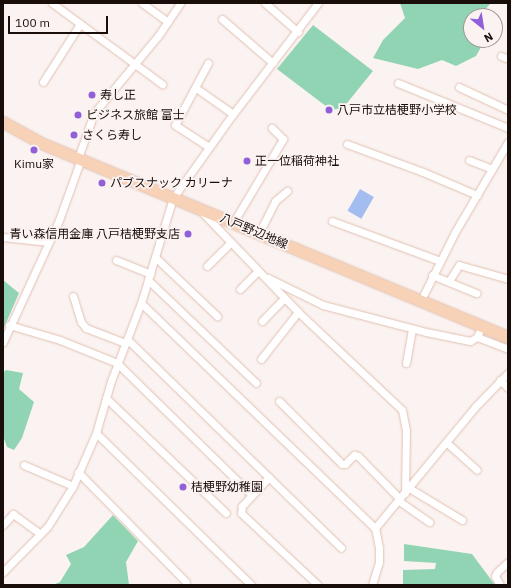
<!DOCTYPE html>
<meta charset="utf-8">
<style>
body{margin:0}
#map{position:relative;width:511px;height:588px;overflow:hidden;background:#fbf3f1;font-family:"IBM Plex Sans","Noto Sans JP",sans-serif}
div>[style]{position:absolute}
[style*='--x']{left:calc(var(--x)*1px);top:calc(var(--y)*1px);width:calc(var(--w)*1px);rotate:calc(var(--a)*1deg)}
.green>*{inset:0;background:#91d4b3}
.water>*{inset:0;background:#a3bdf0;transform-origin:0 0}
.roads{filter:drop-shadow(0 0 1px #e1c0b2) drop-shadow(0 0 1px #e1c0b2)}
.street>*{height:7px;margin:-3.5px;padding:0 3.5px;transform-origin:3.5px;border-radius:3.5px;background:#fff}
.primary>*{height:11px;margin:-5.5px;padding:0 5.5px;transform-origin:5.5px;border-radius:5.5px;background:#f8d2b7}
.dots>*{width:11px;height:11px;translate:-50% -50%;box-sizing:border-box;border:2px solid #fbf3f1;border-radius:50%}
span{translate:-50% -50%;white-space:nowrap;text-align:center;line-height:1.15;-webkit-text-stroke:3.5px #fbf3f1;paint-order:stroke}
.poi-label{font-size:12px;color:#190e09}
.left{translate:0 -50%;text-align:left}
.right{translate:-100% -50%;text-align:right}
.street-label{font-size:12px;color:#190e09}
.frame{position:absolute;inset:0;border:4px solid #190e09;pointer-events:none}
.north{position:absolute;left:463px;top:8px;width:40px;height:40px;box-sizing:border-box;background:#fbf3f1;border:1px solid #a19794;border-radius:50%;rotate:150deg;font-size:11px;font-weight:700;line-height:16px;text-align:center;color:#190e09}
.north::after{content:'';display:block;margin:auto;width:14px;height:18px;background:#915fd9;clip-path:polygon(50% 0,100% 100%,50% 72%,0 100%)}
.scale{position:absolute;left:8px;top:16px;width:100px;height:18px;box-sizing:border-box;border:2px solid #190e09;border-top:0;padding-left:5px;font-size:12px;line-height:14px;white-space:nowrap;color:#190e09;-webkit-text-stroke:3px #fbf3f1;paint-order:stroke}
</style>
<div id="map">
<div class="green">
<i style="clip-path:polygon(400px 3px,491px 3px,479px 16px,471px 16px,471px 40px,485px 40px,476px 56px,456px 66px,442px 60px,418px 69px,373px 58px,383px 40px,405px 18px)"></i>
<i style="clip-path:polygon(313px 25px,373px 71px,343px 108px,331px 110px,277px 69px)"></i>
<i style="clip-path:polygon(3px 280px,19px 293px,3px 330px)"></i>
<i style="clip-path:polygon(6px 370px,23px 373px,19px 389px,34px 402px,22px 438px,14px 450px,7px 447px,3px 436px,3px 373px)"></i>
<i style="clip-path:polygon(113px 515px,138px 541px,126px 562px,129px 585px,53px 585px,60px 582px,71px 564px,66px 555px,84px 547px)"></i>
<i style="clip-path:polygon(404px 544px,472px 554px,495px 585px,403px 585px,403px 570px,435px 569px,436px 563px,404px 561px)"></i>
</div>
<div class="water">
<i style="left:360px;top:189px;width:16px;height:25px;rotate:30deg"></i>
</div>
<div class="roads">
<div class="street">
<i style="--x:52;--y:3;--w:137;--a:36.4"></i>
<i style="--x:142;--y:3;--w:32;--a:36"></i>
<i style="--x:265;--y:3;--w:44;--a:41.3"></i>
<i style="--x:222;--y:19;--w:67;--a:40.8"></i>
<i style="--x:501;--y:56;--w:8;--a:23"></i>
<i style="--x:208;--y:63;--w:70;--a:118"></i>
<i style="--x:175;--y:125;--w:40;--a:32.9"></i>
<i style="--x:43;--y:82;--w:69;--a:-57.5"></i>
<i style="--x:398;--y:83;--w:119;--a:22.2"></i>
<i style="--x:459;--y:87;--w:54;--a:25.1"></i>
<i style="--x:196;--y:88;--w:45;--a:35.1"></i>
<i style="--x:347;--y:144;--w:81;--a:20.2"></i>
<i style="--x:423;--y:172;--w:59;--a:23.1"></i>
<i style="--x:78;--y:158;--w:48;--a:-70.4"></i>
<i style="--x:94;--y:113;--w:100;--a:-50.3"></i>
<i style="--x:158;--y:36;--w:40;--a:-56"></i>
<i style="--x:469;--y:160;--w:25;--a:21"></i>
<i style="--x:199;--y:209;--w:143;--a:46.1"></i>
<i style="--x:298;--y:312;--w:143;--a:43.3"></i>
<i style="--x:402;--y:410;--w:20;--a:79"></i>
<i style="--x:406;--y:430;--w:63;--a:90.9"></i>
<i style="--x:332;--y:221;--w:115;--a:20.3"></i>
<i style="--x:233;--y:223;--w:98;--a:-59.2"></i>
<i style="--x:283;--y:139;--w:16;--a:-135"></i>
<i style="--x:259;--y:233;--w:36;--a:-63"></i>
<i style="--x:275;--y:201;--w:16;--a:-40"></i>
<i style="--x:3;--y:237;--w:46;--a:6.2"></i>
<i style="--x:155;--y:257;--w:86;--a:43.6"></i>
<i style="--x:116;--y:260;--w:37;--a:22"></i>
<i style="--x:207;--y:266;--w:33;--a:-45"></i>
<i style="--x:432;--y:275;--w:48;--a:22.2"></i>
<i style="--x:268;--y:278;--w:61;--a:26.1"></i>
<i style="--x:323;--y:305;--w:106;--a:14.7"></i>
<i style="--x:426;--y:332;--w:45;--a:11.6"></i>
<i style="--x:470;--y:341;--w:8;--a:-30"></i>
<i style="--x:477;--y:337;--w:12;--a:-66"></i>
<i style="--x:148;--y:280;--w:149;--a:43.6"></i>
<i style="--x:449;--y:281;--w:19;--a:-58"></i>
<i style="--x:459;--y:265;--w:51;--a:15.9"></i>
<i style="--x:240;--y:289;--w:25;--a:-45"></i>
<i style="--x:73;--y:296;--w:27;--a:73"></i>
<i style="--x:81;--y:322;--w:8;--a:50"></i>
<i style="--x:86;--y:328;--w:42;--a:21"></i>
<i style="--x:421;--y:300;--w:76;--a:-63.4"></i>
<i style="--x:455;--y:232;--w:104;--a:-59.5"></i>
<i style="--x:141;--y:303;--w:325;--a:43.9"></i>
<i style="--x:262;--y:321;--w:32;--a:-46"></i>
<i style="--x:9;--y:325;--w:53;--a:16.4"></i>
<i style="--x:60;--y:340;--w:61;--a:22"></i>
<i style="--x:117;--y:363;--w:189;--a:44.4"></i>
<i style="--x:477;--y:337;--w:33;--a:21"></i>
<i style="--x:127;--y:339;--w:299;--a:44.3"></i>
<i style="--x:3;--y:342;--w:134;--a:-65.3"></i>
<i style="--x:59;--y:220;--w:65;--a:-70.2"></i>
<i style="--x:261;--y:359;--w:60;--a:-51.8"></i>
<i style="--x:406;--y:363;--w:35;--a:-80"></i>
<i style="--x:500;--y:380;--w:11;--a:45"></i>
<i style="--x:106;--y:398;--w:166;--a:43.8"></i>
<i style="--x:279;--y:401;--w:89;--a:45"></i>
<i style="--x:342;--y:464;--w:3;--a:0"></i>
<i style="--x:345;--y:464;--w:13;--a:-45"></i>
<i style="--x:354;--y:455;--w:4;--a:14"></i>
<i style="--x:358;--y:456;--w:60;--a:45.7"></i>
<i style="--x:96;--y:433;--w:217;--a:44.4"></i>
<i style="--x:447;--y:443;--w:40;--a:42"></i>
<i style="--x:24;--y:465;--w:53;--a:23.2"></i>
<i style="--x:78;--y:472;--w:154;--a:45.5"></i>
<i style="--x:269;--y:477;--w:40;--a:133"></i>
<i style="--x:242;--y:506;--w:7;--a:98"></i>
<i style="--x:241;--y:513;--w:105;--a:43.1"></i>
<i style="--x:409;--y:488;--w:62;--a:31.1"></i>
<i style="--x:399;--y:501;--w:37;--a:35"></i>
<i style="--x:3;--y:525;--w:15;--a:-48"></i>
<i style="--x:13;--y:514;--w:34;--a:36"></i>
<i style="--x:3;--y:572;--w:64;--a:-45.6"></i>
<i style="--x:48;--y:526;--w:47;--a:-58"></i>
<i style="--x:73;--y:486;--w:58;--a:-66.5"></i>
<i style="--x:96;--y:433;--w:54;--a:-73.9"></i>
<i style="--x:111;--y:381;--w:84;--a:-69"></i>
<i style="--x:141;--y:303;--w:110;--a:-73.1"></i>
<i style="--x:173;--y:198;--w:103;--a:-54.5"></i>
<i style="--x:233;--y:114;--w:140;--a:-52.6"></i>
<i style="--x:372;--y:585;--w:24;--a:-73"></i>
<i style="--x:379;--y:562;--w:14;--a:-90"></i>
<i style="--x:379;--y:548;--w:20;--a:-101"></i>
<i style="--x:375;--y:528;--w:157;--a:-50.4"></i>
<i style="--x:475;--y:407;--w:47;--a:-45.9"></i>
<i style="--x:500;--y:585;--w:10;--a:-119"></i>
<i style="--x:495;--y:576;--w:4;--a:-63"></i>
<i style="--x:497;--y:572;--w:15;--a:-42"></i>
</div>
<div class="primary">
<i style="--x:3;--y:122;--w:43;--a:28.9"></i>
<i style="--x:41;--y:143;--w:506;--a:22.56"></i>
</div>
</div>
<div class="dots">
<i style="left:92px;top:95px;background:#915fd9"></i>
<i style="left:329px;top:110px;background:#915fd9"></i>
<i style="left:78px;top:115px;background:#915fd9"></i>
<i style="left:74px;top:135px;background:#915fd9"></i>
<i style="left:34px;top:150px;background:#915fd9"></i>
<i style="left:247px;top:161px;background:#915fd9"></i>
<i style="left:102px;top:183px;background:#915fd9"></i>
<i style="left:188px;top:234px;background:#915fd9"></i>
<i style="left:183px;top:487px;background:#915fd9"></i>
</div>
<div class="poi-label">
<span class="left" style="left:100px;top:95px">寿し正</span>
<span class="left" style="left:337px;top:110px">八戸市立桔梗野小学校</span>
<span class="left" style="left:86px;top:115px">ビジネス旅館 富士</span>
<span class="left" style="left:82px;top:135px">さくら寿し</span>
<span class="left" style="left:255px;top:161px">正一位稲荷神社</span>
<span style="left:34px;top:164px">Kimu家</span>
<span class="left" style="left:110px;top:183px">パブスナック カリーナ</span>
<span class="right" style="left:180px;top:234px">青い森信用金庫 八戸桔梗野支店</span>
<span class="left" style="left:191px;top:487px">桔梗野幼稚園</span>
</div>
<div class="street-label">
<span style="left:254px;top:231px;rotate:23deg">八戸野辺地線</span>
</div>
<div class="frame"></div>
<div class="north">N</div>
<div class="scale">100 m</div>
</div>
